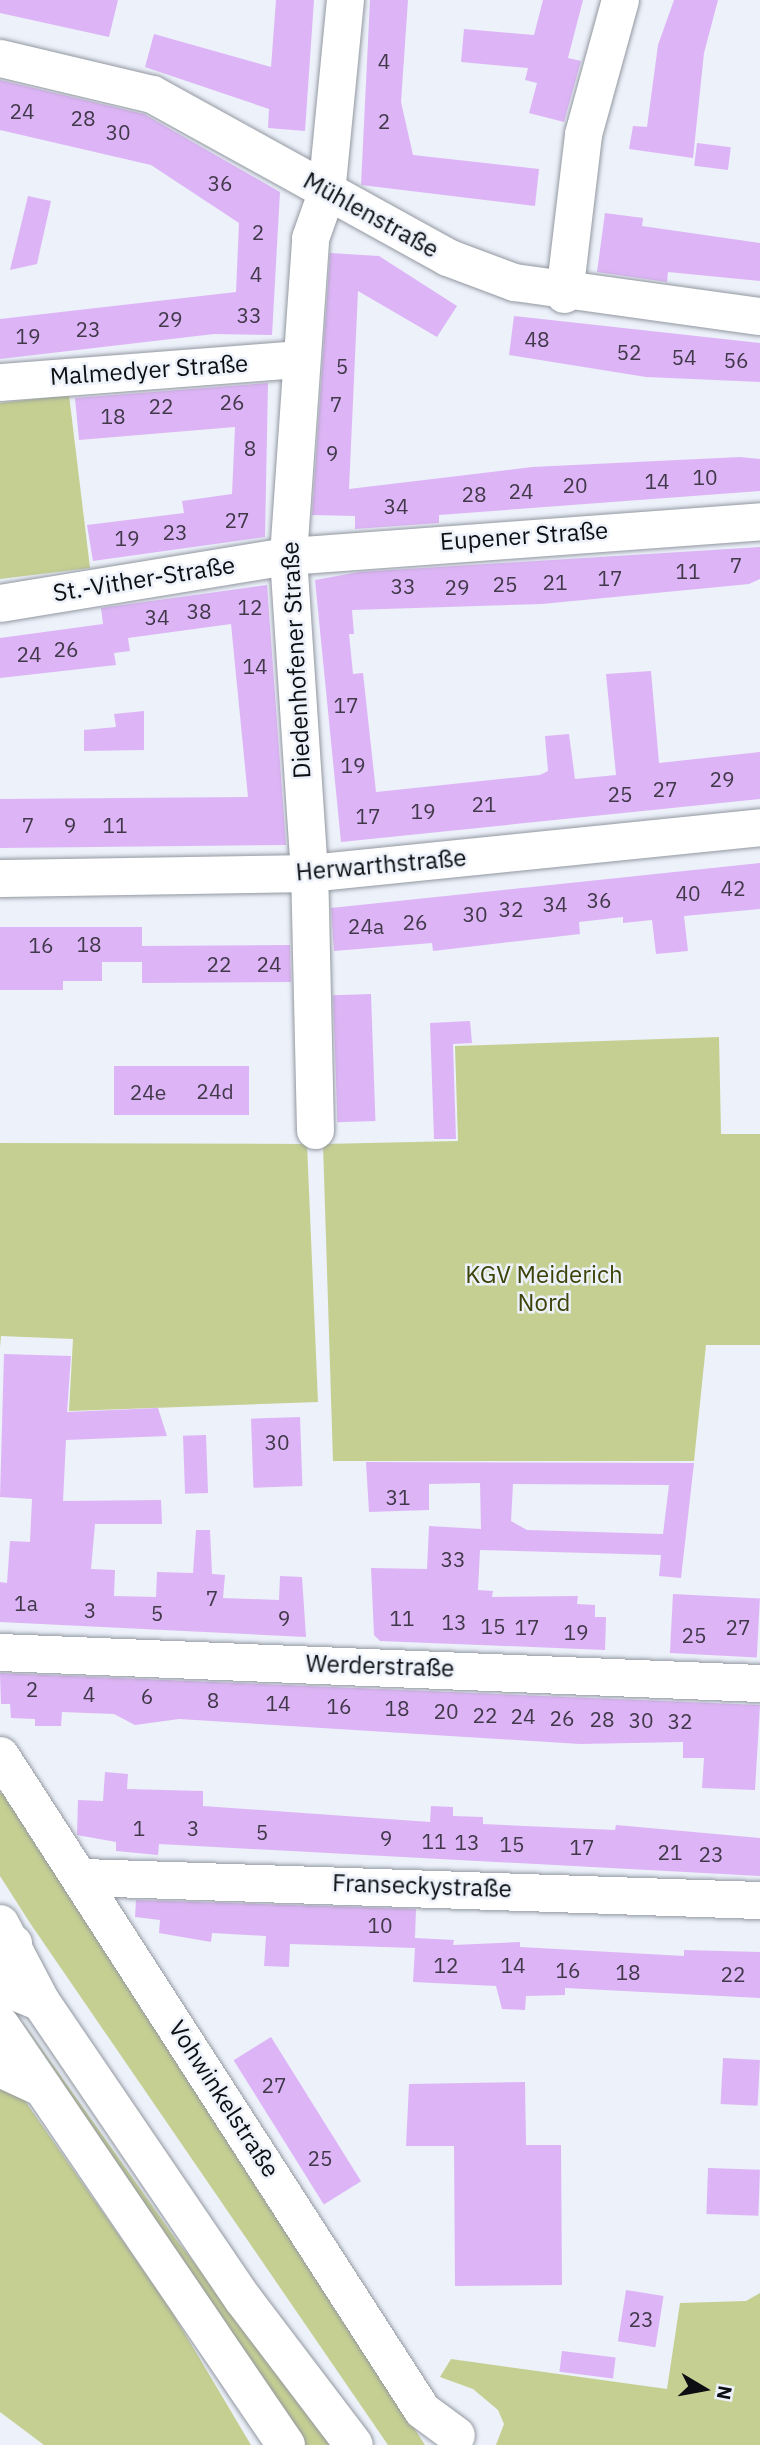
<!DOCTYPE html>
<meta charset="utf-8">
<style>
body{margin:0}
#map{position:relative;width:760px;height:2445px;overflow:hidden;background:#ecf1fa;font-family:"IBM Plex Sans",sans-serif}
div>[style]{position:absolute}
[style*='--x']{left:calc(var(--x)*1px);top:calc(var(--y)*1px);width:calc(var(--w)*1px);rotate:calc(var(--a)*1deg)}
.green>*{inset:0;background:#c5cf92}
.building>*{inset:0;background:#ddb5f6;transform-origin:0 0}
.roads{filter:drop-shadow(0 0 2px #9398a0) drop-shadow(0 0 2px #9398a0)}
.minor>*{height:37px;margin:-18.5px;padding:0 18.5px;transform-origin:18.5px;border-radius:18.5px;background:#fff}
.major>*{height:38px;margin:-19px;padding:0 19px;transform-origin:19px;border-radius:19px;background:#fff}
.highway>*{height:38px;margin:-19px;padding:0 19px;transform-origin:19px;border-radius:19px;background:#fff}
span{translate:-50% -50%;white-space:nowrap;text-align:center;line-height:1.15;-webkit-text-stroke:5px #ecf1fa;paint-order:stroke}
.number-label{font-size:21px;color:#41384a}
.number-label span{-webkit-text-stroke-width:0}
.street-label{font-size:24px;color:#0d0e11}
.park-label{font-size:24px;color:#3d4308}
.north{position:absolute;left:669px;top:2354px;width:70px;height:70px;-webkit-text-stroke:5px #ecf1fa;paint-order:stroke;rotate:100deg;font-size:19px;font-weight:700;line-height:28px;text-align:center;color:#0d0e11}
.north::after{content:'';display:block;margin:auto;width:24px;height:32px;background:#0d0e11;clip-path:polygon(50% 0,100% 100%,50% 72%,0 100%)}
</style>
<div id="map">
<div class="green">
<i style="clip-path:polygon(69px 395px,90px 568px,0 579px,0 403px)"></i>
<i style="clip-path:polygon(719px 1037px,721px 1134px,760px 1134px,760px 1345px,706px 1345px,694px 1461px,333px 1461px,323px 1144px,458px 1141px,455px 1046px)"></i>
<i style="clip-path:polygon(0 1143px,307px 1144px,318px 1402px,69px 1411px,73px 1339px,1px 1336px,0 1348px)"></i>
<i style="clip-path:polygon(0 1793px,5px 1794px,425px 2445px,388px 2445px,30px 1923px,0 1876px)"></i>
<i style="clip-path:polygon(17px 2014px,175px 2238px,336px 2445px,304px 2445px)"></i>
<i style="clip-path:polygon(0 2083px,23px 2098px,169px 2307px,251px 2445px,44px 2445px,0 2412px)"></i>
<i style="clip-path:polygon(760px 2293px,760px 2445px,496px 2445px,504px 2424px,498px 2410px,473px 2389px,440px 2377px,451px 2359px,667px 2389px,680px 2303px,746px 2301px)"></i>
</div>
<div class="building">
<i style="clip-path:polygon(0 0,118px 0,109px 37px,0 13px)"></i>
<i style="clip-path:polygon(276px 0,314px 0,305px 131px,268px 128px,269px 109px,145px 67px,154px 34px,271px 67px)"></i>
<i style="clip-path:polygon(370px 0,408px 0,401px 102px,413px 155px,539px 169px,535px 206px,361px 185px)"></i>
<i style="clip-path:polygon(543px 0,583px 0,568px 58px,581px 61px,564px 122px,529px 113px,537px 83px,525px 80px,528px 68px,461px 62px,464px 29px,534px 35px)"></i>
<i style="clip-path:polygon(674px 0,718px 0,704px 53px,693px 158px,629px 149px,633px 126px,647px 127px,658px 45px)"></i>
<i style="clip-path:polygon(0 80px,144px 114px,280px 192px,272px 335px,214px 334px,0 359px,0 319px,236px 292px,239px 223px,151px 165px,0 130px)"></i>
<i style="left:697px;top:143px;width:34px;height:23px;rotate:7deg"></i>
<i style="clip-path:polygon(28px 196px,51px 201px,37px 264px,10px 270px)"></i>
<i style="clip-path:polygon(605px 213px,643px 218px,642px 226px,760px 243px,760px 281px,668px 272px,667px 282px,597px 272px)"></i>
<i style="clip-path:polygon(330px 253px,379px 256px,457px 306px,437px 337px,358px 291px,349px 489px,532px 467px,740px 457px,760px 459px,760px 491px,439px 515px,439px 523px,355px 529px,355px 516px,312px 515px)"></i>
<i style="clip-path:polygon(514px 316px,760px 343px,760px 382px,646px 377px,509px 355px)"></i>
<i style="clip-path:polygon(268px 383px,265px 537px,93px 561px,87px 525px,184px 513px,182px 501px,232px 494px,235px 427px,79px 440px,75px 398px)"></i>
<i style="clip-path:polygon(760px 547px,760px 579px,749px 584px,542px 604px,352px 610px,354px 634px,349px 634px,353px 674px,363px 673px,376px 792px,540px 775px,548px 771px,545px 736px,569px 734px,575px 779px,616px 775px,606px 674px,651px 671px,659px 763px,760px 752px,760px 799px,341px 842px,315px 580px,359px 572px)"></i>
<i style="clip-path:polygon(267px 585px,286px 845px,0 848px,0 799px,248px 797px,231px 624px,128px 638px,130px 651px,114px 653px,116px 665px,0 678px,0 638px,103px 624px,101px 608px)"></i>
<i style="clip-path:polygon(144px 711px,144px 750px,84px 751px,84px 730px,116px 727px,114px 714px)"></i>
<i style="clip-path:polygon(760px 863px,760px 909px,684px 916px,688px 951px,656px 954px,652px 920px,623px 923px,623px 917px,579px 922px,580px 934px,433px 951px,432px 943px,334px 951px,331px 908px)"></i>
<i style="clip-path:polygon(0 927px,142px 927px,142px 946px,290px 945px,291px 982px,142px 983px,142px 962px,102px 962px,102px 981px,63px 981px,63px 990px,0 990px)"></i>
<i style="left:371px;top:994px;width:127px;height:38px;rotate:88deg"></i>
<i style="clip-path:polygon(470px 1021px,472px 1043px,453px 1044px,456px 1139px,434px 1139px,430px 1023px)"></i>
<i style="left:114px;top:1066px;width:135px;height:49px"></i>
<i style="clip-path:polygon(4px 1354px,71px 1356px,67px 1412px,158px 1408px,167px 1436px,66px 1440px,63px 1501px,161px 1500px,162px 1524px,95px 1524px,91px 1569px,115px 1570px,114px 1596px,156px 1597px,157px 1572px,193px 1573px,196px 1530px,210px 1530px,212px 1574px,225px 1575px,223px 1598px,279px 1600px,280px 1576px,302px 1577px,306px 1637px,0 1622px,0 1582px,7px 1583px,10px 1541px,30px 1542px,32px 1499px,0 1497px)"></i>
<i style="left:300px;top:1417px;width:69px;height:49px;rotate:88deg"></i>
<i style="left:206px;top:1435px;width:58px;height:23px;rotate:88deg"></i>
<i style="clip-path:polygon(evenodd,366px 1462px,694px 1463px,681px 1578px,659px 1576px,661px 1555px,480px 1550px,478px 1590px,493px 1591px,492px 1597px,578px 1596px,577px 1604px,595px 1605px,595px 1617px,606px 1617px,605px 1650px,380px 1641px,374px 1635px,371px 1568px,427px 1569px,429px 1526px,481px 1529px,480px 1483px,429px 1484px,429px 1510px,369px 1512px,366px 1462px,513px 1484px,669px 1485px,663px 1534px,527px 1530px,511px 1521px,513px 1484px)"></i>
<i style="left:673px;top:1594px;width:87px;height:59px;rotate:3deg"></i>
<i style="clip-path:polygon(0 1673px,760px 1705px,755px 1790px,702px 1788px,704px 1758px,683px 1758px,683px 1742px,580px 1744px,179px 1719px,135px 1725px,114px 1714px,62px 1712px,61px 1726px,35px 1726px,35px 1719px,11px 1718px,10px 1704px,1px 1704px)"></i>
<i style="clip-path:polygon(105px 1772px,128px 1774px,127px 1789px,203px 1791px,203px 1806px,430px 1822px,431px 1806px,453px 1807px,453px 1816px,483px 1817px,483px 1824px,615px 1830px,616px 1825px,760px 1838px,760px 1876px,159px 1844px,158px 1855px,116px 1851px,116px 1842px,77px 1835px,78px 1800px,103px 1801px)"></i>
<i style="clip-path:polygon(136px 1900px,416px 1909px,415px 1938px,454px 1940px,453px 1945px,520px 1942px,520px 1947px,684px 1956px,684px 1950px,760px 1952px,760px 1998px,565px 1988px,565px 1995px,526px 1996px,525px 2010px,502px 2009px,496px 1986px,413px 1982px,415px 1948px,290px 1944px,289px 1967px,264px 1966px,266px 1936px,212px 1933px,211px 1942px,159px 1933px,160px 1920px,135px 1917px)"></i>
<i style="left:271px;top:2037px;width:170px;height:44px;rotate:58deg"></i>
<i style="left:723px;top:2058px;width:37px;height:46px;rotate:3deg"></i>
<i style="clip-path:polygon(525px 2082px,526px 2145px,561px 2145px,562px 2285px,455px 2286px,454px 2146px,406px 2146px,409px 2084px)"></i>
<i style="left:708px;top:2168px;width:52px;height:46px;rotate:2deg"></i>
<i style="left:626px;top:2290px;width:38px;height:52px;rotate:9deg"></i>
<i style="left:562px;top:2351px;width:54px;height:21px;rotate:7deg"></i>
</div>
<div class="roads">
<div class="minor">
<i style="--x:0;--y:58;--w:156;--a:13.3"></i>
<i style="--x:152;--y:94;--w:337;--a:28.9"></i>
<i style="--x:447;--y:257;--w:72;--a:20.5"></i>
<i style="--x:514;--y:282;--w:248;--a:7.9"></i>
<i style="--x:564;--y:294;--w:161;--a:-83.2"></i>
<i style="--x:583;--y:134;--w:139;--a:-74.6"></i>
<i style="--x:0;--y:382;--w:299;--a:-4.4"></i>
<i style="--x:0;--y:603;--w:292;--a:-9.3"></i>
<i style="--x:288;--y:556;--w:473;--a:-4.2"></i>
<i style="--x:0;--y:878;--w:309;--a:-0.9"></i>
<i style="--x:309;--y:873;--w:453;--a:-5.8"></i>
<i style="--x:315;--y:1130;--w:257;--a:-91.3"></i>
<i style="--x:309;--y:873;--w:318;--a:-93.8"></i>
<i style="--x:288;--y:556;--w:319;--a:-86"></i>
<i style="--x:310;--y:238;--w:48;--a:-70.4"></i>
<i style="--x:326;--y:193;--w:194;--a:-84.4"></i>
<i style="--x:0;--y:1652;--w:761;--a:2.34"></i>
<i style="--x:0;--y:1755;--w:779;--a:57.21"></i>
<i style="--x:422;--y:2410;--w:42;--a:36.3"></i>
<i style="--x:83;--y:1877;--w:677;--a:1.95"></i>
</div>
<div class="major">
<i style="--x:0;--y:1924;--w:88;--a:62.3"></i>
<i style="--x:41;--y:2002;--w:359;--a:55.8"></i>
<i style="--x:243;--y:2299;--w:183;--a:52.8"></i>
<i style="--x:0;--y:2025;--w:508;--a:55.75"></i>
</div>
<div class="highway">
<i style="--x:0;--y:1985;--w:44;--a:22.5"></i>
<i style="--x:0;--y:1992;--w:50;--a:-74.8"></i>
<i style="--x:0;--y:2068;--w:47;--a:24.9"></i>
</div>
</div>
<div class="number-label">
<span style="left:384px;top:61px">4</span>
<span style="left:22px;top:111px">24</span>
<span style="left:83px;top:118px">28</span>
<span style="left:384px;top:121px">2</span>
<span style="left:118px;top:132px">30</span>
<span style="left:220px;top:183px">36</span>
<span style="left:258px;top:232px">2</span>
<span style="left:256px;top:274px">4</span>
<span style="left:249px;top:315px">33</span>
<span style="left:170px;top:319px">29</span>
<span style="left:88px;top:329px">23</span>
<span style="left:28px;top:336px">19</span>
<span style="left:537px;top:339px">48</span>
<span style="left:629px;top:352px">52</span>
<span style="left:684px;top:357px">54</span>
<span style="left:736px;top:360px">56</span>
<span style="left:342px;top:366px">5</span>
<span style="left:232px;top:402px">26</span>
<span style="left:336px;top:404px">7</span>
<span style="left:161px;top:406px">22</span>
<span style="left:113px;top:416px">18</span>
<span style="left:250px;top:448px">8</span>
<span style="left:332px;top:453px">9</span>
<span style="left:705px;top:477px">10</span>
<span style="left:657px;top:481px">14</span>
<span style="left:575px;top:485px">20</span>
<span style="left:521px;top:491px">24</span>
<span style="left:474px;top:494px">28</span>
<span style="left:396px;top:506px">34</span>
<span style="left:237px;top:520px">27</span>
<span style="left:175px;top:532px">23</span>
<span style="left:127px;top:538px">19</span>
<span style="left:736px;top:565px">7</span>
<span style="left:688px;top:571px">11</span>
<span style="left:610px;top:578px">17</span>
<span style="left:555px;top:582px">21</span>
<span style="left:505px;top:584px">25</span>
<span style="left:403px;top:586px">33</span>
<span style="left:457px;top:587px">29</span>
<span style="left:250px;top:607px">12</span>
<span style="left:199px;top:611px">38</span>
<span style="left:157px;top:617px">34</span>
<span style="left:66px;top:649px">26</span>
<span style="left:29px;top:654px">24</span>
<span style="left:255px;top:666px">14</span>
<span style="left:346px;top:705px">17</span>
<span style="left:353px;top:765px">19</span>
<span style="left:722px;top:779px">29</span>
<span style="left:665px;top:789px">27</span>
<span style="left:620px;top:794px">25</span>
<span style="left:484px;top:804px">21</span>
<span style="left:423px;top:811px">19</span>
<span style="left:368px;top:816px">17</span>
<span style="left:28px;top:825px">7</span>
<span style="left:70px;top:825px">9</span>
<span style="left:115px;top:825px">11</span>
<span style="left:733px;top:888px">42</span>
<span style="left:688px;top:893px">40</span>
<span style="left:599px;top:900px">36</span>
<span style="left:555px;top:904px">34</span>
<span style="left:511px;top:909px">32</span>
<span style="left:475px;top:914px">30</span>
<span style="left:415px;top:922px">26</span>
<span style="left:366px;top:926px">24a</span>
<span style="left:89px;top:944px">18</span>
<span style="left:41px;top:945px">16</span>
<span style="left:219px;top:964px">22</span>
<span style="left:269px;top:964px">24</span>
<span style="left:215px;top:1091px">24d</span>
<span style="left:148px;top:1092px">24e</span>
<span style="left:277px;top:1442px">30</span>
<span style="left:398px;top:1497px">31</span>
<span style="left:453px;top:1559px">33</span>
<span style="left:212px;top:1598px">7</span>
<span style="left:26px;top:1603px">1a</span>
<span style="left:90px;top:1610px">3</span>
<span style="left:157px;top:1613px">5</span>
<span style="left:284px;top:1618px">9</span>
<span style="left:402px;top:1618px">11</span>
<span style="left:454px;top:1622px">13</span>
<span style="left:493px;top:1626px">15</span>
<span style="left:527px;top:1627px">17</span>
<span style="left:738px;top:1627px">27</span>
<span style="left:576px;top:1632px">19</span>
<span style="left:694px;top:1635px">25</span>
<span style="left:32px;top:1689px">2</span>
<span style="left:89px;top:1694px">4</span>
<span style="left:147px;top:1696px">6</span>
<span style="left:213px;top:1700px">8</span>
<span style="left:278px;top:1703px">14</span>
<span style="left:339px;top:1706px">16</span>
<span style="left:397px;top:1708px">18</span>
<span style="left:446px;top:1711px">20</span>
<span style="left:485px;top:1715px">22</span>
<span style="left:523px;top:1716px">24</span>
<span style="left:562px;top:1718px">26</span>
<span style="left:602px;top:1719px">28</span>
<span style="left:641px;top:1720px">30</span>
<span style="left:680px;top:1721px">32</span>
<span style="left:139px;top:1828px">1</span>
<span style="left:193px;top:1828px">3</span>
<span style="left:262px;top:1832px">5</span>
<span style="left:386px;top:1838px">9</span>
<span style="left:434px;top:1841px">11</span>
<span style="left:467px;top:1842px">13</span>
<span style="left:512px;top:1844px">15</span>
<span style="left:582px;top:1847px">17</span>
<span style="left:670px;top:1852px">21</span>
<span style="left:711px;top:1854px">23</span>
<span style="left:380px;top:1925px">10</span>
<span style="left:446px;top:1965px">12</span>
<span style="left:513px;top:1965px">14</span>
<span style="left:568px;top:1970px">16</span>
<span style="left:628px;top:1972px">18</span>
<span style="left:733px;top:1974px">22</span>
<span style="left:274px;top:2085px">27</span>
<span style="left:320px;top:2158px">25</span>
<span style="left:641px;top:2319px">23</span>
</div>
<div class="street-label">
<span style="left:371px;top:215px;rotate:29deg">Mühlenstraße</span>
<span style="left:149px;top:370px;rotate:-4deg">Malmedyer Straße</span>
<span style="left:524px;top:536px;rotate:-4deg">Eupener Straße</span>
<span style="left:144px;top:579px;rotate:-9deg">St.-Vither-Straße</span>
<span style="left:296px;top:660px;rotate:-93deg">Diedenhofener Straße</span>
<span style="left:381px;top:865px;rotate:-5deg">Herwarthstraße</span>
<span style="left:380px;top:1666px;rotate:2deg">Werderstraße</span>
<span style="left:422px;top:1886px;rotate:2deg">Franseckystraße</span>
<span style="left:224px;top:2099px;rotate:57deg">Vohwinkelstraße</span>
</div>
<div class="park-label">
<span style="left:544px;top:1289px">KGV Meiderich<br>Nord</span>
</div>
<div class="north">N</div>
</div>
